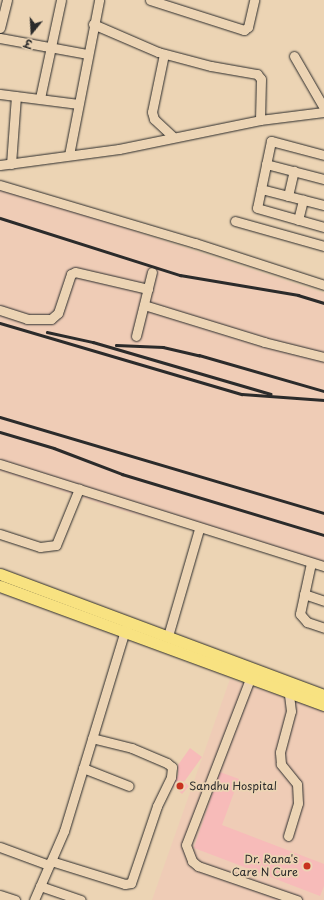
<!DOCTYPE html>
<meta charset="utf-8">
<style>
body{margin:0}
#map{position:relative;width:324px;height:900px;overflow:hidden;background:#ecd4b4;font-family:"Playpen Sans","Playpen Sans Deva",sans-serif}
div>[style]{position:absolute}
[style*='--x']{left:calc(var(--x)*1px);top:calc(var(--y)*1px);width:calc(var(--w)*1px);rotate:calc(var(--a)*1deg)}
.built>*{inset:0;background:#efccb6}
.building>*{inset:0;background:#f7bbb9}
.roads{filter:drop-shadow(0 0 1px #2b2b2b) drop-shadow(0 0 1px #2b2b2b)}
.minor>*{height:9px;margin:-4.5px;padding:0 4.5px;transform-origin:4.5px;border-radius:4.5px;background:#ecd4b4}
.major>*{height:11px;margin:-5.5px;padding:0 5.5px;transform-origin:5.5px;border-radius:5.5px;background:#f8e281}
.rail>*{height:2.5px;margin:-1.25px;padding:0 1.25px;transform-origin:1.25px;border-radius:1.25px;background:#2b2b2b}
.dots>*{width:11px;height:11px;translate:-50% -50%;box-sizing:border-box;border:2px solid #ecd4b4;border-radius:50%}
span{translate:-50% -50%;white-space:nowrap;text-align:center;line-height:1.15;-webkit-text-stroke:3.5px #ecd4b4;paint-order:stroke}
.poi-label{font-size:11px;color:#2b2b2b}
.left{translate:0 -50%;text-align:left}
.right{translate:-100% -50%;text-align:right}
.north{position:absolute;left:12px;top:12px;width:40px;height:40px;-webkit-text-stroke:3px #ecd4b4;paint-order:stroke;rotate:198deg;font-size:11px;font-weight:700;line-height:16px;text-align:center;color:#2b2b2b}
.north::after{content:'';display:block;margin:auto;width:14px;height:18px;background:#2b2b2b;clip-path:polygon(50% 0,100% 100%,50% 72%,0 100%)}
</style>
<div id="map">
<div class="built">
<i style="clip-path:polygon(0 187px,324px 293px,324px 565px,116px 509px,0 471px)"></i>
<i style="clip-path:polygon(230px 679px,324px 710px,324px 900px,152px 900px)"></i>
</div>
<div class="building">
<i style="clip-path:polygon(190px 748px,202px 757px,184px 782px,189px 786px,182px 794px,173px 786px,178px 775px,178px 765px)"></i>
<i style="clip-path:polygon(220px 772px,239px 779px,222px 825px,324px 864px,324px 886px,320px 896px,194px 848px)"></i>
</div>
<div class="roads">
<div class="minor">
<i style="--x:150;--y:0;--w:99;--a:17.7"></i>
<i style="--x:244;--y:30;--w:5;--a:-37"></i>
<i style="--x:248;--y:27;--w:28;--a:-77"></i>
<i style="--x:93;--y:24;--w:71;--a:23.3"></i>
<i style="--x:158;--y:52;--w:55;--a:14.8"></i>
<i style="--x:211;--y:66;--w:47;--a:9.9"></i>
<i style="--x:257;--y:74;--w:6;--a:51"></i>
<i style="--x:261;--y:79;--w:41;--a:91.4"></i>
<i style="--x:0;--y:28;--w:29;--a:-76"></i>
<i style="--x:0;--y:38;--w:88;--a:10.4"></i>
<i style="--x:164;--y:54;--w:59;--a:101.7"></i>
<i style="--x:152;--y:112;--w:7;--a:74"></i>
<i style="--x:154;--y:119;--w:26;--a:43"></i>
<i style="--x:294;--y:56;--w:60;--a:60"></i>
<i style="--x:0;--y:94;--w:79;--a:7.3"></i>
<i style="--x:40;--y:98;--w:100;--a:-77.9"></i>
<i style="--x:69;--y:155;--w:158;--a:-79"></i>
<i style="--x:324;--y:155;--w:55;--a:-165.2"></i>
<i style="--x:271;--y:141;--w:68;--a:101.8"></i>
<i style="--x:257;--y:208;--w:70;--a:15.8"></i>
<i style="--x:11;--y:164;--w:68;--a:-85.8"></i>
<i style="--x:266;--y:164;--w:60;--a:14.5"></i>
<i style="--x:0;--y:165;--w:120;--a:-7.7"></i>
<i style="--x:119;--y:149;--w:144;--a:-11.6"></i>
<i style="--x:260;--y:120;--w:64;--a:-7.1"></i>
<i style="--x:0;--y:185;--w:203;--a:16.6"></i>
<i style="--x:195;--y:243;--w:136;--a:18"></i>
<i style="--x:261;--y:189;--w:65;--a:14.3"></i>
<i style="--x:288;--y:196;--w:26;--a:-77"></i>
<i style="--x:298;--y:220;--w:21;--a:-76"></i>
<i style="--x:235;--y:221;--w:92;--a:15.7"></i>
<i style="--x:144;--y:305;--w:126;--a:17.1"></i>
<i style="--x:264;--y:342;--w:62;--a:14"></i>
<i style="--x:0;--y:310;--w:28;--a:18"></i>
<i style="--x:27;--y:319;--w:24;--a:0"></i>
<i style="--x:51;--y:319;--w:9;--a:-41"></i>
<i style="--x:58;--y:313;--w:41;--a:-71.6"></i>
<i style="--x:71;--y:274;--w:4;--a:-27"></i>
<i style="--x:75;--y:272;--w:75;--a:13.1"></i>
<i style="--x:136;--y:336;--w:66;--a:-76"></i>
<i style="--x:0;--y:464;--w:340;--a:17.5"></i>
<i style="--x:0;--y:534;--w:42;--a:18"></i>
<i style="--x:40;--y:547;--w:16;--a:-7"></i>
<i style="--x:56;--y:545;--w:61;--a:-67.7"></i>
<i style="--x:311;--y:563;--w:52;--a:102.2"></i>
<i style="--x:300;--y:614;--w:11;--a:49"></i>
<i style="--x:307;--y:622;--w:18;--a:19"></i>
<i style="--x:304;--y:594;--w:21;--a:19"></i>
<i style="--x:168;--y:636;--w:111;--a:-73.8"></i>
<i style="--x:253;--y:671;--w:186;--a:111.1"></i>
<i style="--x:186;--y:845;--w:17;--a:69"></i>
<i style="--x:192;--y:861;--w:8;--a:40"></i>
<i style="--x:198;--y:866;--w:105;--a:19"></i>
<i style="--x:83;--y:768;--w:49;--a:21.4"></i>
<i style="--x:288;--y:836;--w:34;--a:-73"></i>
<i style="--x:298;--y:803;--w:19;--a:-93"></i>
<i style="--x:297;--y:784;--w:26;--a:-129"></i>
<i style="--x:281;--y:764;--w:12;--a:-95"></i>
<i style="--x:280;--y:752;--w:42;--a:-75"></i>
<i style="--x:291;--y:711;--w:24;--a:-97"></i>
<i style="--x:0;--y:847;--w:52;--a:20.2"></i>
<i style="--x:51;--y:861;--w:77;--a:17.3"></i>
<i style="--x:125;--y:884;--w:6;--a:-9"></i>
<i style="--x:131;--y:883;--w:81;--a:-71.3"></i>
<i style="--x:157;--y:806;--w:32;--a:-64"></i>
<i style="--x:171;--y:777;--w:10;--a:-84"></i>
<i style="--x:172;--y:767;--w:6;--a:-141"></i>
<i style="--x:167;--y:763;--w:38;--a:-157"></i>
<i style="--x:132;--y:748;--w:41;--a:-166"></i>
<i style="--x:40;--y:886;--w:43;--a:18.9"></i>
<i style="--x:0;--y:895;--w:16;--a:18"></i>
<i style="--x:34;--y:900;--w:75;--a:-66.5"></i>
<i style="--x:64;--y:831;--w:213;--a:-73.1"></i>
</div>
<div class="major">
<i style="--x:0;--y:574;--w:346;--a:20.5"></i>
<i style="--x:0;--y:586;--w:345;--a:20.2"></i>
</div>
</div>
<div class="rail">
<i style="--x:0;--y:218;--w:189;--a:17.6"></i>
<i style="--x:180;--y:275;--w:120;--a:9.6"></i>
<i style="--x:298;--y:295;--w:27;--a:17"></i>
<i style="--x:0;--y:323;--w:252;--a:16.4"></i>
<i style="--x:242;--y:394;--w:82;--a:4.2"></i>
<i style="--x:47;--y:332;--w:47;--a:12.3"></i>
<i style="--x:93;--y:342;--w:185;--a:16.3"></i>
<i style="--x:116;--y:345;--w:47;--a:2.4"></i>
<i style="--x:163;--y:347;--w:37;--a:13"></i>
<i style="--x:199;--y:355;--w:130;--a:16.1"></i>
<i style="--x:0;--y:417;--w:338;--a:16.5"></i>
<i style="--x:0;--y:432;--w:56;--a:16.5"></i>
<i style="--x:54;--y:448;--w:73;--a:20.9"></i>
<i style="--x:122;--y:474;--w:211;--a:16.8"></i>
</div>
<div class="dots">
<i style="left:180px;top:786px;background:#c8321e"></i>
<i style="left:307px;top:866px;background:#c8321e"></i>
</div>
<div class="poi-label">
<span class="left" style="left:189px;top:786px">Sandhu Hospital</span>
<span class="right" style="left:298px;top:866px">Dr. Rana's<br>Care N Cure</span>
</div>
<div class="north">उ</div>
</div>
